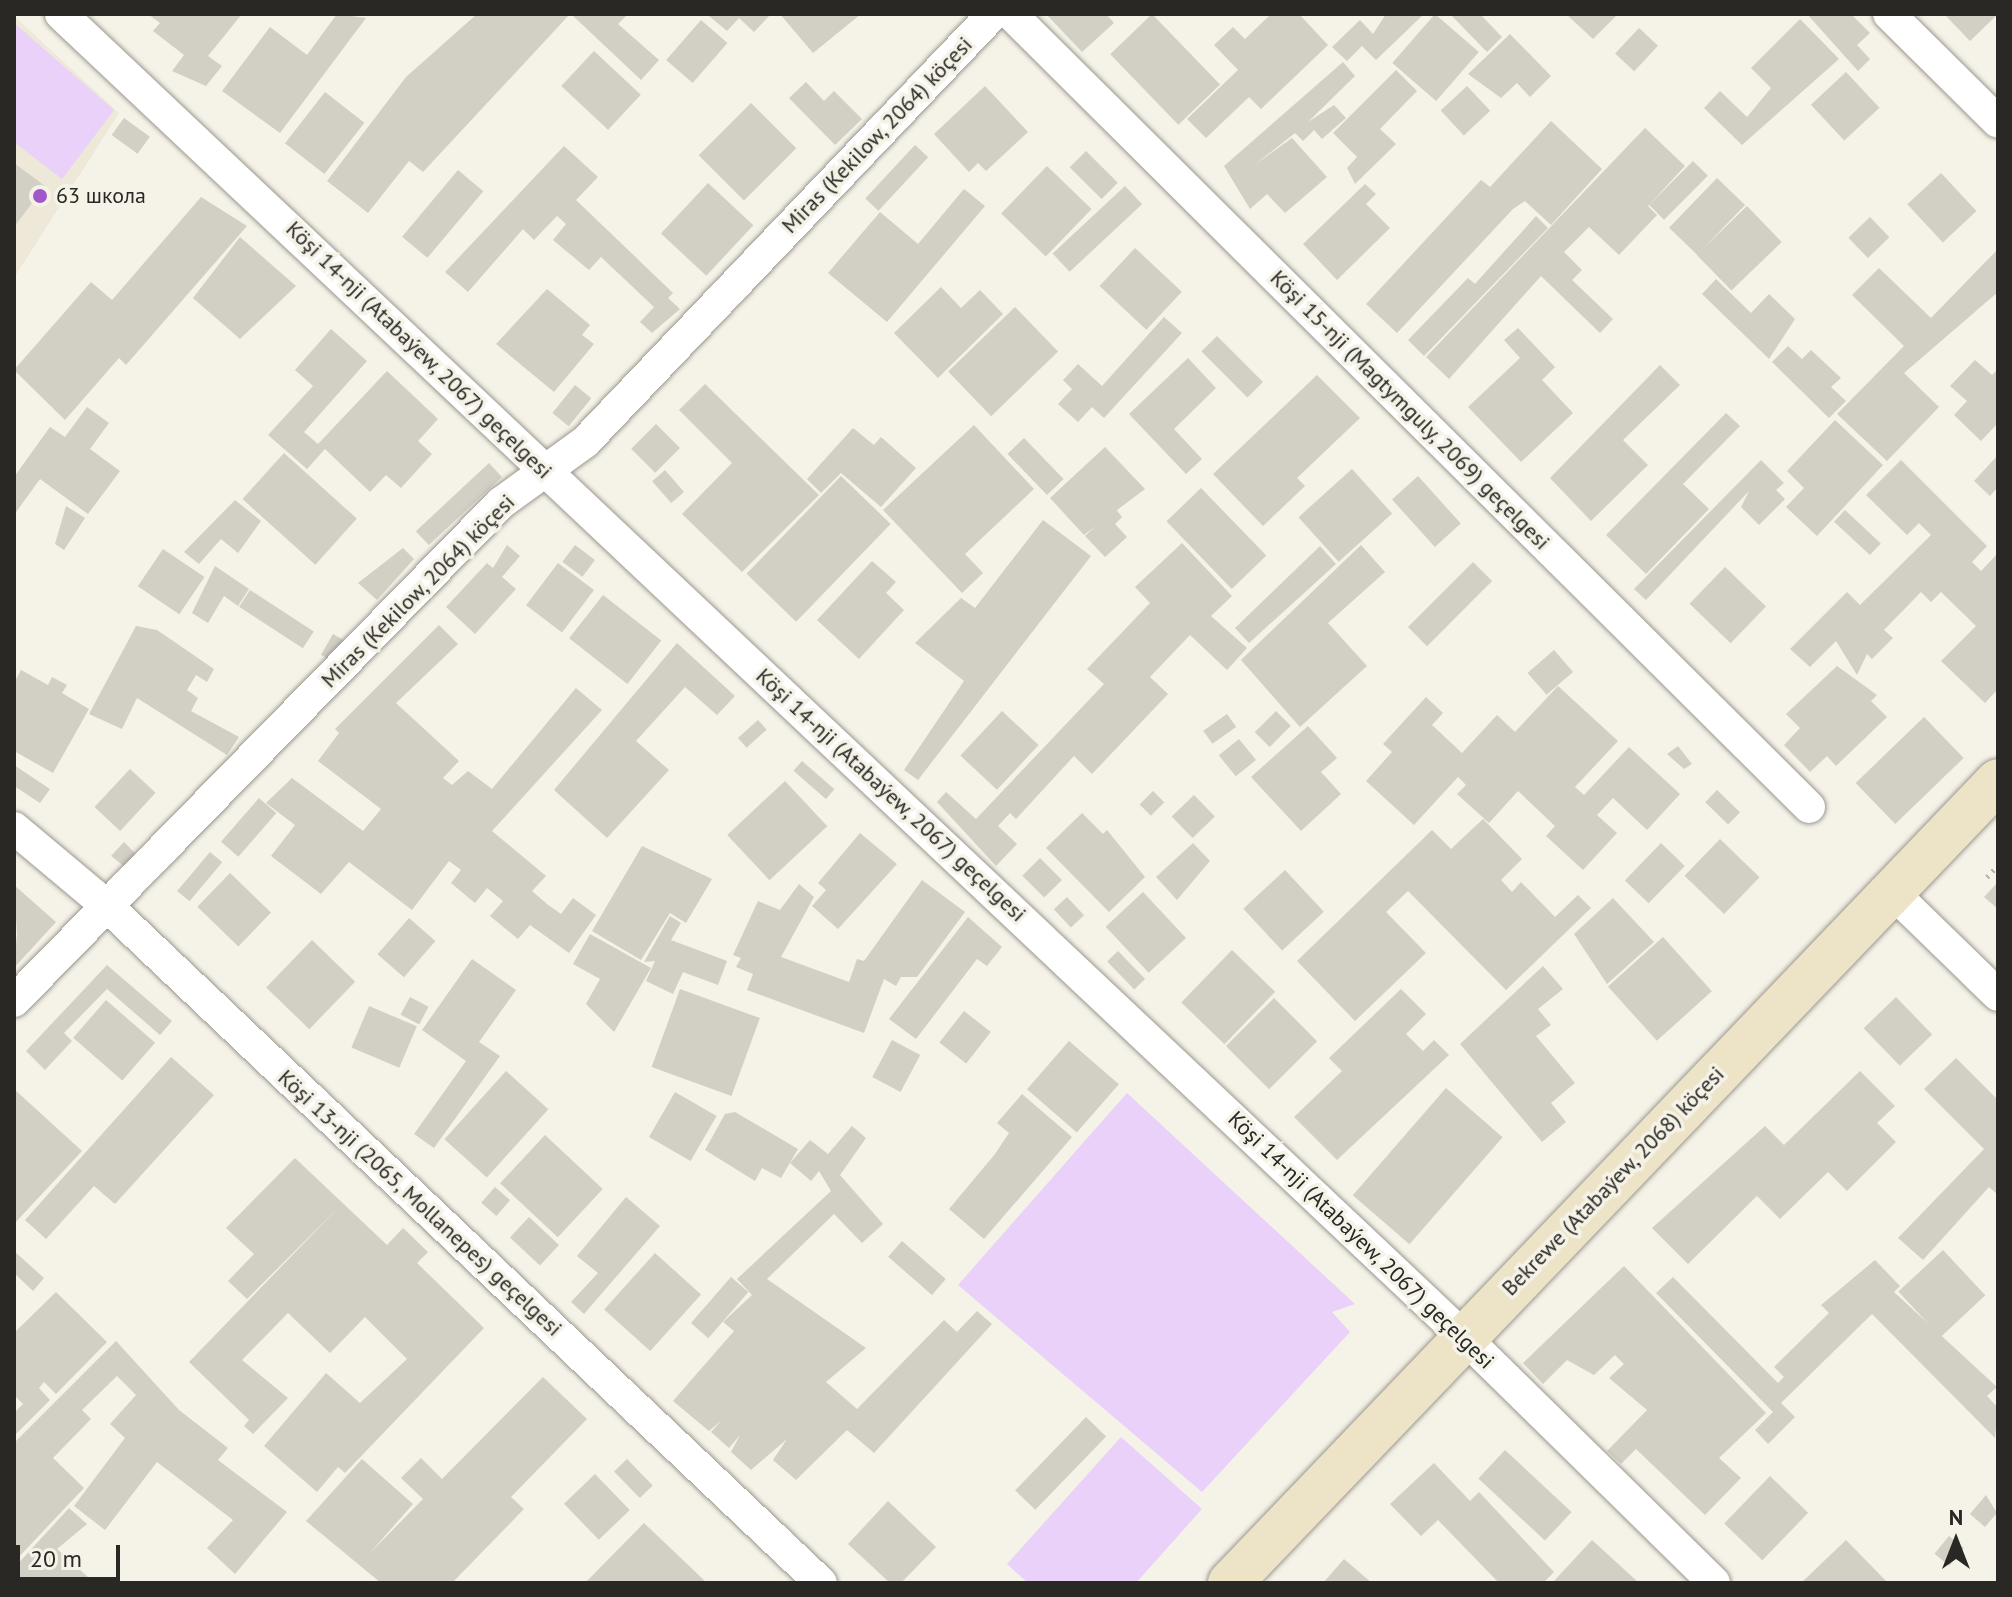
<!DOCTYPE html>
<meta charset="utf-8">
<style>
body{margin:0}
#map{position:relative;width:2012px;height:1597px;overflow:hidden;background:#f5f2e8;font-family:"PT Sans",sans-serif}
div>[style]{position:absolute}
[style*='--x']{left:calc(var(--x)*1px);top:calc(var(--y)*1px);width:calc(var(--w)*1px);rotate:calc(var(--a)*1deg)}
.built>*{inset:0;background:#ede8d7}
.green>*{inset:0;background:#e9d1fa}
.building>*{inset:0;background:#d2cfc5;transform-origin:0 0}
.path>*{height:5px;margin-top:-2.5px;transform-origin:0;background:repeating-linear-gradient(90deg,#b5b3ab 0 2px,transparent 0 8px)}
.roads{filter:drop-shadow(0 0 2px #9b988f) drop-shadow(0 0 2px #9b988f)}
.street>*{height:32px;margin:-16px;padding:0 16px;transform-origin:16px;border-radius:16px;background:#fff}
.secondary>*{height:44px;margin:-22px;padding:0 22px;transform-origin:22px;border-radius:22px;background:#ede3c7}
.dots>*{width:22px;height:22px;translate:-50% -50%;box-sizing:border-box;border:4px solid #f5f2e8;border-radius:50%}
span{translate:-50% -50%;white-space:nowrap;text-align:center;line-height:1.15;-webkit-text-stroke:7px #f5f2e8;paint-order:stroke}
.street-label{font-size:22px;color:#292824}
.poi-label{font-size:22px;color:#292824}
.left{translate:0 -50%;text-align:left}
.frame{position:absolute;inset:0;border:16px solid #292824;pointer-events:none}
.north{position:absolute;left:1916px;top:1501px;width:80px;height:80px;-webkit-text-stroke:6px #f5f2e8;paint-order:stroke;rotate:0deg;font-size:22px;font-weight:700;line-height:32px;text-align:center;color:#292824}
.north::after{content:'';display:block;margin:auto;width:28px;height:36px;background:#292824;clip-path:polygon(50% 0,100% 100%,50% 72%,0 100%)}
.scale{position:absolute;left:16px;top:1545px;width:104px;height:36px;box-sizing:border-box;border:4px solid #292824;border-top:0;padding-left:10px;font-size:24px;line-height:28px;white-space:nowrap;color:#292824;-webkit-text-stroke:6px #f5f2e8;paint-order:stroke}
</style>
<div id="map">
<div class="built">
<i style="clip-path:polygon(14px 16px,119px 113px,14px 278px)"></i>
</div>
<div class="green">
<i style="clip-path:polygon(14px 23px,114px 110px,62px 179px,14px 142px)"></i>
<i style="clip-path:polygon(1127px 1093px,1355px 1304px,1332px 1312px,1350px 1332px,1202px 1492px,958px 1285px)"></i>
<i style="clip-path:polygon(1121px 1437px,1202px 1509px,1136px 1583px,1028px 1583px,1007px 1564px)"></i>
</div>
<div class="building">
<i style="clip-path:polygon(148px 14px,242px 14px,208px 56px,222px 66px,206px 86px,172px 71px,184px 55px,153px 31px,160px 23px)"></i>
<i style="clip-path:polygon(337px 14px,366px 18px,280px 133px,222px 91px,270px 27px,307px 55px)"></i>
<i style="clip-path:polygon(477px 14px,570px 14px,423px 172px,409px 161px,368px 213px,327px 181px,406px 77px)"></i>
<i style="clip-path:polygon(571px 14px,628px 14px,618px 24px,659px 60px,641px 80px)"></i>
<i style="clip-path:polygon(771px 14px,754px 32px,739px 18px,727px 31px,709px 16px)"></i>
<i style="clip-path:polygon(780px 14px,861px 14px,813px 53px)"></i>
<i style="clip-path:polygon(1046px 14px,1106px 14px,1114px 23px,1082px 52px)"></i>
<i style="left:1152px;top:14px;width:98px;height:58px;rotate:46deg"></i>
<i style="clip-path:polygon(1271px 14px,1299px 14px,1328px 45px,1261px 109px,1249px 97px,1206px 138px,1187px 119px,1238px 70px,1214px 45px,1233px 27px,1245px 39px)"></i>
<i style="clip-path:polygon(1386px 14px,1424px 14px,1376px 60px,1362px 46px,1347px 61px,1332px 47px,1360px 20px,1373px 34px)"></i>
<i style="left:1435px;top:14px;width:58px;height:65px;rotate:41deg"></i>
<i style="clip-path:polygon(1450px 14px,1480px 14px,1502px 37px,1487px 52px)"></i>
<i style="clip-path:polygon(1566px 14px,1618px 14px,1593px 39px)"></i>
<i style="clip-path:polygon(1807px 14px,1851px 14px,1870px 33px,1857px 45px,1870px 59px,1858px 71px)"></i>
<i style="clip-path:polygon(1944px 14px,1998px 14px,1970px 41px)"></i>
<i style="clip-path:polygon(1800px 19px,1839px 59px,1742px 145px,1704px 108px,1720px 91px,1747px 117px,1771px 88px,1751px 68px)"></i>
<i style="left:701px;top:20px;width:35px;height:53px;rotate:41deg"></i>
<i style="left:1639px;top:28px;width:26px;height:35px;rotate:43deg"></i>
<i style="clip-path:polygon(1510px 34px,1551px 76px,1530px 97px,1517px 83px,1501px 98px,1468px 74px)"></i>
<i style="left:594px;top:51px;width:64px;height:48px;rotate:43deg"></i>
<i style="clip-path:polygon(1343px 62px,1355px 76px,1308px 122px,1334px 105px,1346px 118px,1322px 139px,1314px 130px,1303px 141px,1295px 133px,1253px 166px,1292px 138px,1327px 177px,1285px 213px,1267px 194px,1250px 209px,1224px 166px)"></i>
<i style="clip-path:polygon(1396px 70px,1417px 91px,1380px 129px,1396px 144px,1355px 184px,1347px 168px,1357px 157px,1333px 133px)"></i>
<i style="left:1846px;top:72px;width:49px;height:48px;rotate:47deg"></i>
<i style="clip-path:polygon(806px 82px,824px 101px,834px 91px,862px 119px,835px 145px,789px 98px)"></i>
<i style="clip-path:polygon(985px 86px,1028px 132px,986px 171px,978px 163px,969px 172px,934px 134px)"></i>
<i style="left:1467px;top:86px;width:34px;height:36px;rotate:47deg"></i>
<i style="left:325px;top:92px;width:50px;height:65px;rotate:38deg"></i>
<i style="left:751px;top:103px;width:64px;height:74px;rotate:45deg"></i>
<i style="left:124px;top:118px;width:32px;height:21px;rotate:36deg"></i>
<i style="clip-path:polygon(1551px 121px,1602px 169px,1551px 225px,1525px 201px,1513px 209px,1397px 333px,1366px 304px,1481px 180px,1490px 187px)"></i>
<i style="clip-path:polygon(1645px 128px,1685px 166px,1648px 206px,1657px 215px,1619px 255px,1589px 227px,1564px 252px,1582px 270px,1572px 280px,1613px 319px,1600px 333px,1541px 276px,1449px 379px,1426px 357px)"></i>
<i style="left:915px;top:145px;width:18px;height:73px;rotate:43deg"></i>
<i style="clip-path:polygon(564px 146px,598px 177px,576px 200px,673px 293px,668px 298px,680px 309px,652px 333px,640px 322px,654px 307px,601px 257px,589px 270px,553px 240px,566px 224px,557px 216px,534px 240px,523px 229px,468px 292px,445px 272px)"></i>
<i style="left:1086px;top:151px;width:45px;height:23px;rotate:45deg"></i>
<i style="left:1693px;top:161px;width:21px;height:62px;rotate:45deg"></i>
<i style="clip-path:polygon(14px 163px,45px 186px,14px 227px)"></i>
<i style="left:1047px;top:166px;width:62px;height:66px;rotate:44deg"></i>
<i style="left:458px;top:170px;width:33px;height:87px;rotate:40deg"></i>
<i style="left:1941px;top:173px;width:52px;height:46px;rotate:47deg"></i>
<i style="left:1717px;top:178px;width:39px;height:69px;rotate:44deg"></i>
<i style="left:708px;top:183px;width:62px;height:69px;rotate:43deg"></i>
<i style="clip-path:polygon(1365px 184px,1376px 194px,1366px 204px,1390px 228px,1337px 280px,1303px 244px)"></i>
<i style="left:1125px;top:186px;width:25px;height:99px;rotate:47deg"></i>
<i style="clip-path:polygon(964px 189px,985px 206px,887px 322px,828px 273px,880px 212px,918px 244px)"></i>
<i style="clip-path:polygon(201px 197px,247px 226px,126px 365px,119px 358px,65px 420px,14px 370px,91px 282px,112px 300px)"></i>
<i style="left:1747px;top:206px;width:50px;height:70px;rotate:46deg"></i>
<i style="clip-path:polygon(1536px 216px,1548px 228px,1424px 356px,1408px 340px,1468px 278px,1475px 284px)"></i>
<i style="left:1870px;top:217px;width:28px;height:30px;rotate:46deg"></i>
<i style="clip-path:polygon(240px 237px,296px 286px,240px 339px,193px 298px)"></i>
<i style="left:1135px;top:248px;width:64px;height:52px;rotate:43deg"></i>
<i style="clip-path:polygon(1998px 249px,1998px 292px,1904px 373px,1939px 407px,1887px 461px,1837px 414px,1904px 346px,1852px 295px,1879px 268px,1931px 318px)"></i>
<i style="clip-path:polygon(1716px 279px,1751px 313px,1769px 294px,1795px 319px,1769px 359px,1702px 294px)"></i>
<i style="clip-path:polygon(941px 287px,961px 308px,980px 290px,1003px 314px,938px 378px,894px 333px)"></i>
<i style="clip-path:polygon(547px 289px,590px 325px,582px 335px,594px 344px,554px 392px,496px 344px)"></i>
<i style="left:1015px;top:307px;width:62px;height:93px;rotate:46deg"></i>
<i style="clip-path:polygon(1164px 317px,1182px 333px,1104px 418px,1092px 407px,1078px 422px,1058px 404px,1072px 389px,1063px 380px,1078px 364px,1102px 386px)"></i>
<i style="clip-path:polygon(1518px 328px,1555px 367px,1542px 380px,1573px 413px,1521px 462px,1468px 407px,1520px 358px,1504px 340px)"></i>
<i style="clip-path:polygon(331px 329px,367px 361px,304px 432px,318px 444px,387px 371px,438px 419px,418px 441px,432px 454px,401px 488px,386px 475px,370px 492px,325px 449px,307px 469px,268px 435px,313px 386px,295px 370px)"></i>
<i style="left:1217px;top:336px;width:65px;height:22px;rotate:45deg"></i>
<i style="clip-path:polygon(1788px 346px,1802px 359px,1811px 350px,1841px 378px,1831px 387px,1846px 401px,1829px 418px,1772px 362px)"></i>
<i style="clip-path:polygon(1188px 358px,1216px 388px,1174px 429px,1202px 459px,1186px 474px,1129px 414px)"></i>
<i style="clip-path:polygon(1975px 360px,1992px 375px,1998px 369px,1998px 423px,1981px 441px,1954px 415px,1967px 401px,1950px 386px)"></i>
<i style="clip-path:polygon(1660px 365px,1680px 385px,1623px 440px,1648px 465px,1591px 521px,1550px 478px)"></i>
<i style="clip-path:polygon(1317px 375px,1360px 418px,1297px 478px,1305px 486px,1263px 526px,1213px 474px)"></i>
<i style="clip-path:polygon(705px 384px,819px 495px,742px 572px,682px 514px,732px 463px,679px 410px)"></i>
<i style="left:575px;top:385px;width:21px;height:36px;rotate:39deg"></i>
<i style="clip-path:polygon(87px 407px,109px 423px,90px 449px,120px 471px,88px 514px,40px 479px,14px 515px,14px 477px,50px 427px,65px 437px)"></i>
<i style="clip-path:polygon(1726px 413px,1740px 426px,1683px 484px,1709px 509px,1646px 574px,1606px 535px)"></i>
<i style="clip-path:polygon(1835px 420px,1883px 465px,1817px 536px,1786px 507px,1804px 488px,1787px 471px)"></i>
<i style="left:656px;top:424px;width:34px;height:35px;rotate:45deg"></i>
<i style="clip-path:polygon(974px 425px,1034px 489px,965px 554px,983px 573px,962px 593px,883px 510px)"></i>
<i style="clip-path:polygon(853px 428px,874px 445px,881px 437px,916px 468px,881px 507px,841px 473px,821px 493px,807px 479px)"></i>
<i style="left:1024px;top:438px;width:57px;height:23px;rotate:46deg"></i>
<i style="clip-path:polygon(1105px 447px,1145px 489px,1084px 535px,1050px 498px)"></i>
<i style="left:284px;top:453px;width:98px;height:62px;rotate:42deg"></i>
<i style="clip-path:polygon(1998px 455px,1998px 487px,1990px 496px,1974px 481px)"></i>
<i style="clip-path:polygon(1761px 460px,1784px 483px,1776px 490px,1785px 499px,1759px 525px,1741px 507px,1749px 491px,1646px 600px,1634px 589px)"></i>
<i style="clip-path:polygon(1901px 460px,1987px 546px,1972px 562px,1981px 571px,1998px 553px,1998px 689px,1985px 703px,1941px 661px,1976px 626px,1941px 592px,1931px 602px,1921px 592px,1884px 630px,1893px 638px,1872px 659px,1867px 654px,1857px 675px,1836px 641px,1810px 667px,1790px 649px,1847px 592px,1860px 605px,1931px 535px,1919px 523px,1907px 535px,1866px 495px)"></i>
<i style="left:489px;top:463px;width:19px;height:100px;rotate:47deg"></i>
<i style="left:1352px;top:469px;width:60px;height:72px;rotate:48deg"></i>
<i style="left:665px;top:470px;width:29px;height:17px;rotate:49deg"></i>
<i style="left:841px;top:476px;width:69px;height:136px;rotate:44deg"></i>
<i style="left:1418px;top:476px;width:64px;height:35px;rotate:48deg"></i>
<i style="left:1201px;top:488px;width:94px;height:48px;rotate:46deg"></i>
<i style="clip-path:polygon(235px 500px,261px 521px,238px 553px,221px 539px,199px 564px,184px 552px)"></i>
<i style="clip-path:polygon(66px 506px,85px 518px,64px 550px,55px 544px)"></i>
<i style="clip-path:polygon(1115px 508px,1122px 517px,1115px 524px,1127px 537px,1105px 557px,1085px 536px)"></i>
<i style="left:1845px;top:510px;width:49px;height:16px;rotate:43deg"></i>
<i style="clip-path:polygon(1043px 520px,1091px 556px,918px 780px,904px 770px,964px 681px,915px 643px,961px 598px,975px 608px)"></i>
<i style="clip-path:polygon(1182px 543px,1232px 596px,1211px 616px,1247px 648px,1227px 670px,1190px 635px,1150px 677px,1168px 694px,1092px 774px,1074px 756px,1016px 819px,1010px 813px,998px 826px,1017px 844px,996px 866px,937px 802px,946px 792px,976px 819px,1104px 684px,1087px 669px,1150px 603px,1135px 587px)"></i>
<i style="clip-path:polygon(507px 545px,520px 556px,502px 577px,516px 589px,475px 634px,446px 607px,487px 563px,493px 568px)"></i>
<i style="left:575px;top:545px;width:25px;height:21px;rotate:37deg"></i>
<i style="clip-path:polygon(1361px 545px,1385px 572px,1328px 623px,1367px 666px,1300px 727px,1241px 660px)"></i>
<i style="clip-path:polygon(1320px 546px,1336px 564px,1249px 643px,1235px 628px)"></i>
<i style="clip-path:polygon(403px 548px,414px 559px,377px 600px,358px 583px)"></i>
<i style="left:163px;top:549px;width:50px;height:45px;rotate:34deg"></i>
<i style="clip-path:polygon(872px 561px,896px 582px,886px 593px,904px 610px,859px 659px,817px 620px)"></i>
<i style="left:1473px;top:562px;width:27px;height:92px;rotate:45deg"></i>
<i style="left:558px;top:563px;width:45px;height:53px;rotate:37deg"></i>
<i style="clip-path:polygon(215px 566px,249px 589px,238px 606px,224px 596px,208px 623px,192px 613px)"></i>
<i style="left:1725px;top:567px;width:57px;height:51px;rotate:44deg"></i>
<i style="left:250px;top:590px;width:76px;height:20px;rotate:33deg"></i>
<i style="left:603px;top:595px;width:74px;height:55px;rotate:38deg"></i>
<i style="clip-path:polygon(439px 625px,458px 644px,396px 703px,459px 761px,443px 778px,452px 785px,468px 771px,492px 789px,576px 688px,602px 710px,492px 831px,546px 876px,532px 891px,547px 904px,561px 914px,573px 898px,596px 915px,569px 953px,530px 925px,518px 939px,490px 916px,503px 901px,487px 888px,475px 903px,451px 883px,461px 870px,449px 861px,412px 910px,349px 862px,321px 894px,271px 856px,295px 825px,266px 803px,292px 778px,363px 831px,381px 809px,318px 761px,339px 733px,335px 729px)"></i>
<i style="clip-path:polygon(136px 626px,157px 630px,214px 669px,207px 682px,196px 675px,187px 690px,198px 698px,191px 711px,239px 737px,227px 755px,137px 698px,122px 729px,89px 714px)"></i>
<i style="left:333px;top:634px;width:16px;height:24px;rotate:30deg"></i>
<i style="clip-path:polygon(677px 643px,735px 696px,717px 715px,685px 687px,636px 741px,669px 770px,607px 838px,554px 790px)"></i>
<i style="left:1554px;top:650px;width:29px;height:35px;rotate:49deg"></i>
<i style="clip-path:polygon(1837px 666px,1877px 695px,1871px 701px,1887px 717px,1836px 766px,1827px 756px,1810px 772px,1784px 745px,1800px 728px,1786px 714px)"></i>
<i style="clip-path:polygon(21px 670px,48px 685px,52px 677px,67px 685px,62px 693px,89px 709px,53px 773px,14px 751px,14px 683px)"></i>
<i style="clip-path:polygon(1558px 686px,1618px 741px,1575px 787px,1584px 795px,1629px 747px,1680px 794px,1647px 830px,1613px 798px,1597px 815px,1617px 833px,1583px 870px,1546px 836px,1555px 826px,1518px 791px,1489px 823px,1457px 794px,1466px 785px,1458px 777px,1414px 825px,1366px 781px,1392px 752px,1383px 744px,1426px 697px,1443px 713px,1432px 725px,1462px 753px,1497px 715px,1515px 732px)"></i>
<i style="left:1002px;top:711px;width:50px;height:61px;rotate:43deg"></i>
<i style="left:1276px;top:711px;width:21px;height:30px;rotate:45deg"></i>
<i style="left:1227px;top:714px;width:16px;height:29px;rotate:55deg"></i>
<i style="left:1924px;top:717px;width:57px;height:95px;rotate:46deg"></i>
<i style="left:758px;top:720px;width:13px;height:27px;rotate:48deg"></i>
<i style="clip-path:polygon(1308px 726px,1337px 758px,1321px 772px,1341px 794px,1301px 831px,1251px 777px)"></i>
<i style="left:1239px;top:739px;width:27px;height:26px;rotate:51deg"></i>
<i style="clip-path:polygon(1678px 746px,1692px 764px,1684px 769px,1667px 754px)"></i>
<i style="left:802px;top:761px;width:43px;height:13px;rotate:41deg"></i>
<i style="clip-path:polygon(14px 765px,50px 789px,40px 803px,14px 786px)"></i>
<i style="left:130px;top:769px;width:35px;height:52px;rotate:43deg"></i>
<i style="left:785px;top:781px;width:62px;height:79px;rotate:47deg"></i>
<i style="left:1717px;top:790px;width:32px;height:17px;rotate:44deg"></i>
<i style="left:1153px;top:791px;width:16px;height:19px;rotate:45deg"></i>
<i style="left:1194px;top:795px;width:30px;height:31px;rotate:46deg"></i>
<i style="left:259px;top:798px;width:23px;height:58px;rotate:41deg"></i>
<i style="clip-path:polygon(1082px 813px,1103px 834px,1107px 830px,1145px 877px,1109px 912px,1046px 848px)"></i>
<i style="clip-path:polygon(1483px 819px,1522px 859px,1501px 880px,1512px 892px,1521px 882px,1555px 917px,1578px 895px,1591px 908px,1506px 990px,1408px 891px,1386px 912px,1426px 953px,1355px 1021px,1297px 961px,1432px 830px,1451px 849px)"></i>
<i style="clip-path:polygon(860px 833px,897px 864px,838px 929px,812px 906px,826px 890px,818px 883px)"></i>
<i style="left:1720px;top:839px;width:55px;height:51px;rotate:44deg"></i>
<i style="clip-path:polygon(124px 842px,140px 858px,129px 870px,111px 856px)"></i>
<i style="clip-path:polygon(1193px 843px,1210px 861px,1177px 900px,1156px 877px)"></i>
<i style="left:1661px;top:843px;width:33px;height:52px;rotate:44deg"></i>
<i style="clip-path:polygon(642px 846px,712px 879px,686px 923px,670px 913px,641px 960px,592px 931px)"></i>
<i style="left:210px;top:852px;width:16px;height:51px;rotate:40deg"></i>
<i style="left:1040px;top:858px;width:31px;height:25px;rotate:45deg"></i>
<i style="left:1285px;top:870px;width:57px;height:57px;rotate:47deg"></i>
<i style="left:230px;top:873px;width:57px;height:47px;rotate:44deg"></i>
<i style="clip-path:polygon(922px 880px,965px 912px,917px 977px,901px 977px,896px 986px,884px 979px,864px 1033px,747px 990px,753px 974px,736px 967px,741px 958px,733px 955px,758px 901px,780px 910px,799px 884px,814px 897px,781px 957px,849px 982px,857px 959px,864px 961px)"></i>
<i style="clip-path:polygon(1998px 882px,1998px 909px,1984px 897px)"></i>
<i style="clip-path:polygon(14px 885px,56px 922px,14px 968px,17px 934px)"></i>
<i style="left:1143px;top:892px;width:63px;height:51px;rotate:47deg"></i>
<i style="left:1067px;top:897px;width:25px;height:18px;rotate:47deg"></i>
<i style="clip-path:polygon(1613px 898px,1654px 942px,1607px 984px,1574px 934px)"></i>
<i style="clip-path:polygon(670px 916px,681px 923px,671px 940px,727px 961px,718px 985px,683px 972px,673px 994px,646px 981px,655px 961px,644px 962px)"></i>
<i style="clip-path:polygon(968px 917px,1002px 947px,987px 966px,977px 959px,916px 1039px,889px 1019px)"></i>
<i style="left:409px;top:918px;width:35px;height:48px;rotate:41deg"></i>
<i style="clip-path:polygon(590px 934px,651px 968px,614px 1032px,586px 1004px,600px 979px,573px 964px)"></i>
<i style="left:1663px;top:937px;width:73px;height:74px;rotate:48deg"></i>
<i style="left:312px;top:940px;width:60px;height:66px;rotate:44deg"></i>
<i style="left:1232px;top:950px;width:60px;height:73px;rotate:44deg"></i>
<i style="left:1118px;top:951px;width:39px;height:15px;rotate:46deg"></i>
<i style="clip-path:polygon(472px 959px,516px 990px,479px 1042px,500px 1056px,434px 1148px,414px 1134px,466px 1061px,422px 1030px)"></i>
<i style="clip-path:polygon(107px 965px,172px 1021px,160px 1035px,107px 989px,64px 1033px,72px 1041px,45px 1070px,26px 1051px)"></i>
<i style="clip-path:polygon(1543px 966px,1563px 989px,1538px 1009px,1551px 1025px,1536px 1036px,1575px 1083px,1551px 1103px,1566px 1122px,1542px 1142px,1460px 1044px)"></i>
<i style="left:680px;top:989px;width:85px;height:83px;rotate:20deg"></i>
<i style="clip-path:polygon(1401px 989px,1426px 1014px,1406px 1034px,1423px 1051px,1434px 1040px,1449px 1055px,1337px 1160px,1294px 1117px,1342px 1071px,1329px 1058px)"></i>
<i style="left:410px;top:997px;width:21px;height:20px;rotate:28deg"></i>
<i style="left:1896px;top:997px;width:52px;height:45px;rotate:46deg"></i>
<i style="left:1274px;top:998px;width:61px;height:68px;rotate:45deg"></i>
<i style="left:106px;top:1000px;width:65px;height:50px;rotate:41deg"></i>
<i style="left:369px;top:1006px;width:52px;height:45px;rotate:23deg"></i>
<i style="left:964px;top:1011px;width:34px;height:40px;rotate:38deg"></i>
<i style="left:892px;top:1040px;width:32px;height:42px;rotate:28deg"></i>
<i style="left:1069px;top:1041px;width:66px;height:64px;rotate:41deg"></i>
<i style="clip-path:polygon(171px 1057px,214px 1095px,115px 1204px,94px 1186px,46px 1239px,25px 1220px)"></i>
<i style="clip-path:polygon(1956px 1058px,1998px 1100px,1998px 1195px,1989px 1187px,1923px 1260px,1898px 1238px,1984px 1149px,1924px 1089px)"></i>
<i style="left:506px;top:1071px;width:57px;height:92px;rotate:42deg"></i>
<i style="clip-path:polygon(1860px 1071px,1895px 1106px,1877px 1123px,1896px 1142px,1847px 1191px,1828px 1172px,1780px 1219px,1757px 1196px,1688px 1264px,1652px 1228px,1765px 1126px,1784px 1145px)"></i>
<i style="left:1446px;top:1088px;width:75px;height:142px;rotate:41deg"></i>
<i style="clip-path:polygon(14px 1089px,82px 1151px,14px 1224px)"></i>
<i style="left:675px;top:1092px;width:48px;height:52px;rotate:30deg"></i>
<i style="clip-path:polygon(1022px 1094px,1072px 1137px,984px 1239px,949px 1209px,995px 1154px,1009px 1133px,997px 1123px)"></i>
<i style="clip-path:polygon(735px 1112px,798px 1149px,781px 1178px,762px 1168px,755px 1181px,705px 1150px,725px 1114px)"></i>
<i style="clip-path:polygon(852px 1126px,866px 1138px,840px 1175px,883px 1224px,862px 1243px,834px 1214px,767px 1279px,866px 1348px,826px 1382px,857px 1409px,944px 1320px,957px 1332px,977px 1311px,992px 1324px,874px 1453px,847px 1430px,796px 1480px,773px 1460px,787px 1439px,751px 1470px,731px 1452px,740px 1435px,729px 1448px,711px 1432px,722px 1420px,709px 1431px,673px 1401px,734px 1331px,723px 1322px,752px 1295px,737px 1279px,831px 1191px,819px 1171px,811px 1181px,790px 1163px,810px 1140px,828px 1154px)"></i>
<i style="left:545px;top:1135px;width:79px;height:66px;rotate:43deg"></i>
<i style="clip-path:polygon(295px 1158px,387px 1245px,403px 1228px,428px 1252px,417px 1263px,484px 1328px,345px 1473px,338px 1467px,317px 1492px,264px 1446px,326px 1373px,360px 1403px,407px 1359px,365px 1317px,330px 1353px,288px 1313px,242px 1360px,288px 1398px,253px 1434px,244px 1426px,249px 1420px,189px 1362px,339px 1207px,247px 1299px,228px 1281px,254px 1254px,226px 1228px)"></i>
<i style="left:495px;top:1187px;width:20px;height:21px;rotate:41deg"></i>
<i style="clip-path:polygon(626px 1197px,660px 1226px,584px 1314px,571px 1302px,598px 1273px,577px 1256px)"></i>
<i style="left:529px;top:1217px;width:41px;height:28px;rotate:43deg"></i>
<i style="left:902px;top:1241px;width:58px;height:21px;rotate:41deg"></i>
<i style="left:1943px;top:1250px;width:62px;height:61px;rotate:47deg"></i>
<i style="clip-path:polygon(14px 1251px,44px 1278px,33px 1291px,14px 1273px)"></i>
<i style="left:655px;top:1253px;width:62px;height:76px;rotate:42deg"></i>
<i style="clip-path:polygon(1875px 1260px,1900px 1286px,1894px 1292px,1997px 1387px,1987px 1396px,1998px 1408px,1995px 1438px,1872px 1314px,1781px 1403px,1795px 1417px,1768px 1444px,1755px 1430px,1773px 1412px,1656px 1293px,1673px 1277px,1778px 1383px,1784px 1377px,1774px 1367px,1829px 1313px,1821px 1305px)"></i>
<i style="clip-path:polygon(1624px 1266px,1766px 1413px,1719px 1458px,1741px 1478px,1705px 1515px,1636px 1449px,1621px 1464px,1607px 1451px,1647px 1410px,1609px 1378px,1624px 1364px,1615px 1355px,1594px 1375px,1567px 1360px,1543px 1384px,1523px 1363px)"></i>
<i style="left:731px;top:1277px;width:23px;height:61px;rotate:41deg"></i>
<i style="clip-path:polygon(56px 1292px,107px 1342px,56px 1394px,44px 1382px,39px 1388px,50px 1400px,14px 1436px,14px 1413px,23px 1404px,14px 1395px,14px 1333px)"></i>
<i style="clip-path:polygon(116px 1341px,179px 1410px,228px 1448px,218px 1460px,287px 1512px,235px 1574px,207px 1548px,233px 1520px,157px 1462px,105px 1530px,74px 1506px,125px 1438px,110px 1424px,136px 1395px,117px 1376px,82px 1410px,91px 1419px,53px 1458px,84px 1488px,14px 1562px,14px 1443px)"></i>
<i style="clip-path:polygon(543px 1377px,587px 1419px,511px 1497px,524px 1509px,452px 1583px,381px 1583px,306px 1521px,362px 1459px,413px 1504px,369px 1554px,423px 1499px,401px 1478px,421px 1458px,442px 1479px)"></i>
<i style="left:1086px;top:1417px;width:28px;height:102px;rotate:44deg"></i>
<i style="left:1505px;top:1450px;width:91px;height:39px;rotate:43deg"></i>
<i style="left:627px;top:1459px;width:37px;height:18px;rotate:46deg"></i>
<i style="clip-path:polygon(1434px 1463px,1470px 1501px,1479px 1492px,1554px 1572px,1543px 1583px,1499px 1583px,1438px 1520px,1421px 1536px,1390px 1504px)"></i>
<i style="left:595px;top:1474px;width:50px;height:43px;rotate:46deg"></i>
<i style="left:1770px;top:1476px;width:53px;height:66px;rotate:44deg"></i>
<i style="clip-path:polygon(1986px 1495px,1997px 1513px,1985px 1527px,1970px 1514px)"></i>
<i style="clip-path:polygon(888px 1501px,936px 1547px,901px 1583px,890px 1583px,848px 1544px)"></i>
<i style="clip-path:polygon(69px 1508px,87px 1524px,57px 1549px,88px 1577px,14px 1583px,14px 1568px)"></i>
<i style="clip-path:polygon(644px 1523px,707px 1583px,585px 1583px)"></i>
<i style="left:1949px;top:1536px;width:19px;height:23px;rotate:39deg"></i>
<i style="clip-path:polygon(1592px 1540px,1639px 1583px,1552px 1583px)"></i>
<i style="clip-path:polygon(1846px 1540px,1888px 1583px,1801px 1583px)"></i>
<i style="clip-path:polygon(1344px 1559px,1372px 1583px,1323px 1583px)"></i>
</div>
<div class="path">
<i style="--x:1987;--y:877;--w:16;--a:-47"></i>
</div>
<div class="roads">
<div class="street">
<i style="--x:61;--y:14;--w:1927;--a:43.32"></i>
<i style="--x:1463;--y:1336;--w:352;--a:44.5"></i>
<i style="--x:1011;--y:14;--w:1125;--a:44.82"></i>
<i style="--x:1889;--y:14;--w:153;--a:44.7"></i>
<i style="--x:14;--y:828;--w:121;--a:40"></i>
<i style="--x:107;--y:906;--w:984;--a:43.48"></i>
<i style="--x:1891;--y:891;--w:149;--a:44.2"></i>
<i style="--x:14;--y:1001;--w:697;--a:-45.64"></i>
<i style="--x:501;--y:503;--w:104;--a:-36"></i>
<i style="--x:585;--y:442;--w:591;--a:-46.37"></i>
</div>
<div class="secondary">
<i style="--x:1230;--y:1583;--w:1110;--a:-46.24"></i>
</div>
</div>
<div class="dots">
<i style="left:40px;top:196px;background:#a157ca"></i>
</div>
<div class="street-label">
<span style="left:877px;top:135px;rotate:-46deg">Miras (Kekilow, 2064) köçesi</span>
<span style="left:419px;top:350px;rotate:44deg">Köşi 14-nji (Atabaýew, 2067) geçelgesi</span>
<span style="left:1410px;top:410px;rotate:45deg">Köşi 15-nji (Magtymguly, 2069) geçelgesi</span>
<span style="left:418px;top:591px;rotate:-45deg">Miras (Kekilow, 2064) köçesi</span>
<span style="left:891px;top:795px;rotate:43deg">Köşi 14-nji (Atabaýew, 2067) geçelgesi</span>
<span style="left:1613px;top:1181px;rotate:-46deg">Bekrewe (Atabaýew, 2068) köçesi</span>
<span style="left:420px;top:1203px;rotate:43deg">Köşi 13-nji (2065, Mollanepes) geçelgesi</span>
<span style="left:1361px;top:1240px;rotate:44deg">Köşi 14-nji (Atabaýew, 2067) geçelgesi</span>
</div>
<div class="poi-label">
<span class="left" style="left:56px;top:196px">63 школа</span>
</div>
<div class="frame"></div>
<div class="north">N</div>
<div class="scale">20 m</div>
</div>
